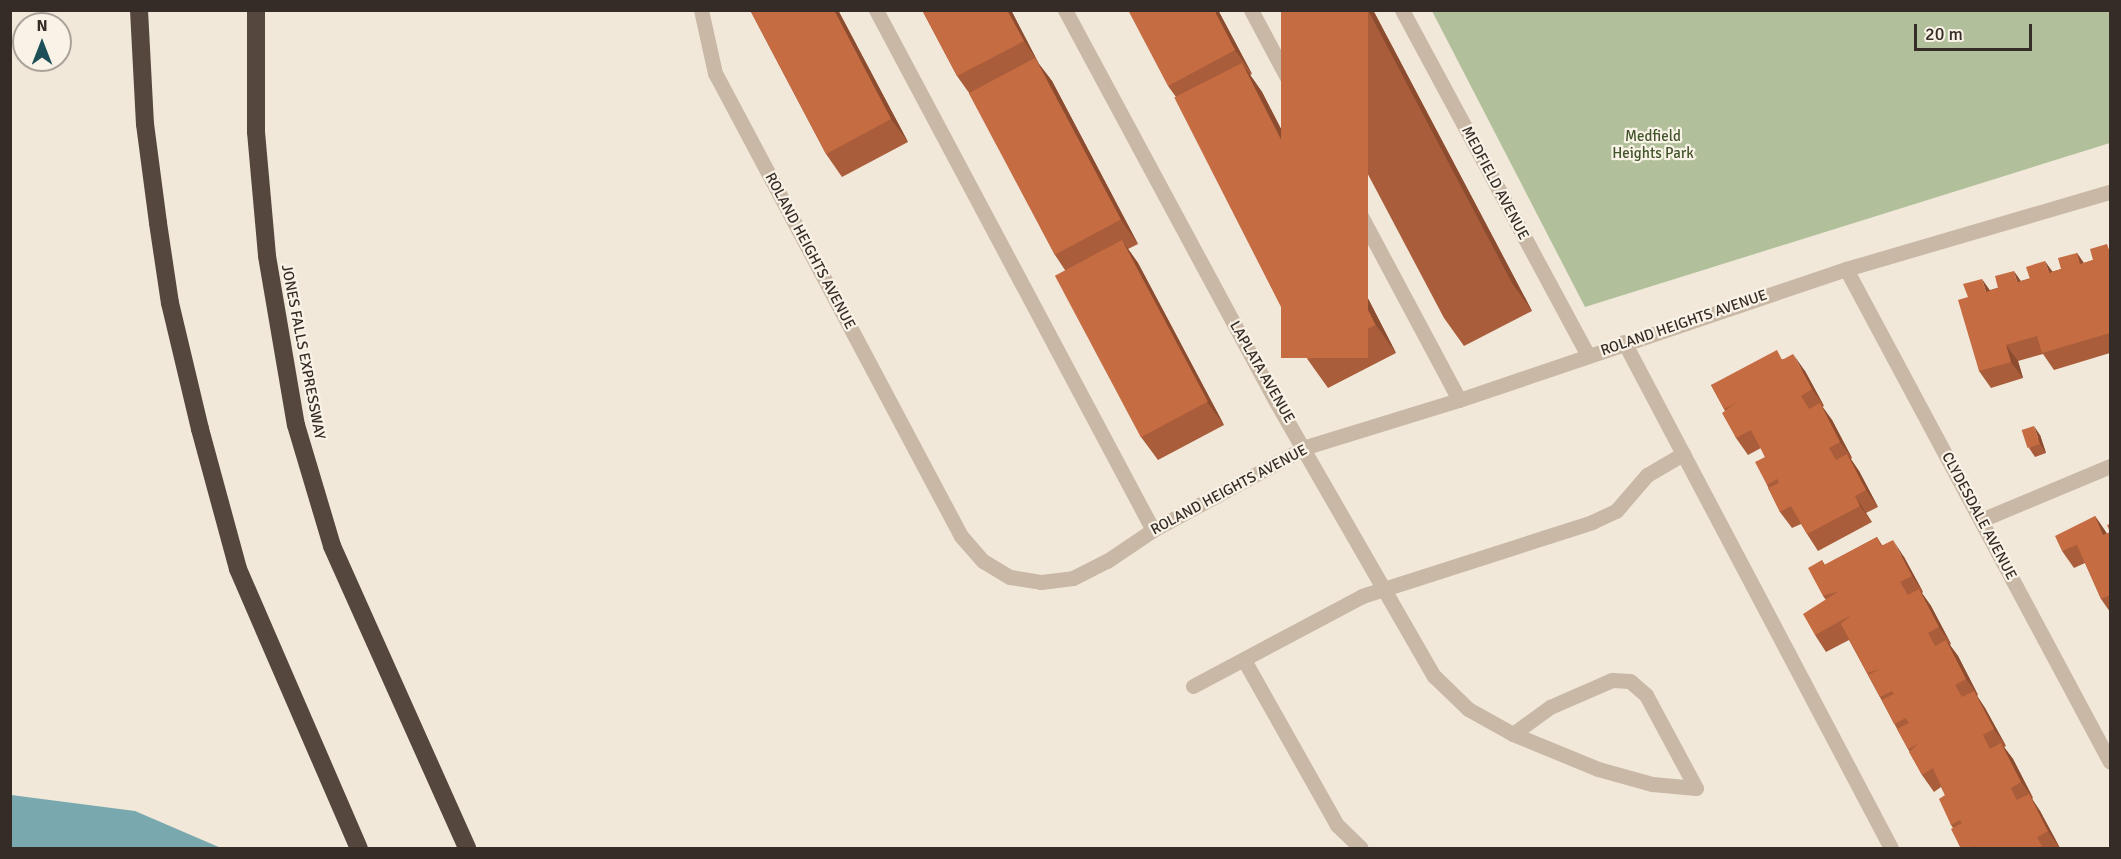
<!DOCTYPE html>
<style>
body{margin:0}
#map{position:relative;width:2121px;height:859px;overflow:hidden;background:#f1e8da;font-family:Signika,sans-serif}
div>[style]{position:absolute}
[style*='--x']{left:calc(var(--x)*1px);top:calc(var(--y)*1px);width:calc(var(--w)*1px);rotate:calc(var(--a)*1deg)}
.green>*{inset:0;background:#b1c09a}
.water>*{inset:0;background:#79a8ae}
.lane>*{height:15px;margin:-7.5px;padding:0 7.5px;transform-origin:7.5px;border-radius:7.5px;background:#c9b8a6}
.street>*{height:15px;margin:-7.5px;padding:0 7.5px;transform-origin:7.5px;border-radius:7.5px;background:#c9b8a6}
.highway>*{height:18px;margin:-9px;padding:0 9px;transform-origin:9px;border-radius:9px;background:#56473e}
.wall>*{inset:0;background:#aa5d3a}
.shaded-wall>*{inset:0;background:#8b4c2f}
.building>*{inset:0;background:#c66c43;transform-origin:0 0}
span{translate:-50% -50%;white-space:nowrap;text-align:center;line-height:1.15;-webkit-text-stroke:4.5px #f9f2e6;paint-order:stroke}
.park-label{font-size:15px;color:#42542b}
.street-label{font-size:15px;color:#352c27}
.frame{position:absolute;inset:0;border:12px solid #352c27;pointer-events:none}
.north{position:absolute;left:12px;top:12px;width:60px;height:60px;box-sizing:border-box;background:#f9f2e6;border:2px solid #aba39a;border-radius:50%;rotate:0deg;font-size:16px;font-weight:700;line-height:24px;text-align:center;color:#352c27}
.north::after{content:'';display:block;margin:auto;width:21px;height:27px;background:#1c4f57;clip-path:polygon(50% 0,100% 100%,50% 72%,0 100%)}
.scale{position:absolute;left:1914px;top:24px;width:118px;height:27px;box-sizing:border-box;border:3px solid #352c27;border-top:0;padding-left:8px;font-size:18px;line-height:21px;white-space:nowrap;color:#352c27;-webkit-text-stroke:4px #f9f2e6;paint-order:stroke}
</style>
<div id="map">
<div class="green">
<i style="clip-path:polygon(1432px 11px,2110px 11px,2110px 143px,1585px 307px)"></i>
</div>
<div class="water">
<i style="clip-path:polygon(11px 795px,135px 811px,221px 848px,11px 848px)"></i>
</div>
<div class="lane">
<i style="--x:876;--y:10;--w:589;--a:61.96"></i>
<i style="--x:1251;--y:10;--w:442;--a:61.9"></i>
<i style="--x:1624;--y:342;--w:572;--a:62.18"></i>
<i style="--x:1981;--y:520;--w:140;--a:-22.7"></i>
<i style="--x:1244;--y:660;--w:189;--a:60.6"></i>
<i style="--x:1337;--y:825;--w:33;--a:44"></i>
<i style="--x:1193;--y:686;--w:191;--a:-28"></i>
<i style="--x:1362;--y:596;--w:242;--a:-17.8"></i>
<i style="--x:1592;--y:522;--w:26;--a:-25"></i>
<i style="--x:1616;--y:511;--w:48;--a:-49.3"></i>
<i style="--x:1647;--y:475;--w:42;--a:-30.3"></i>
</div>
<div class="street">
<i style="--x:701;--y:10;--w:65;--a:77.5"></i>
<i style="--x:715;--y:73;--w:524;--a:62.02"></i>
<i style="--x:961;--y:536;--w:33;--a:49"></i>
<i style="--x:983;--y:561;--w:31;--a:31"></i>
<i style="--x:1010;--y:577;--w:31;--a:9"></i>
<i style="--x:1041;--y:582;--w:32;--a:-7"></i>
<i style="--x:1073;--y:578;--w:38;--a:-27"></i>
<i style="--x:1107;--y:561;--w:55;--a:-34"></i>
<i style="--x:1153;--y:530;--w:174;--a:-28.5"></i>
<i style="--x:1306;--y:447;--w:160;--a:-17.1"></i>
<i style="--x:1459;--y:400;--w:409;--a:-18.7"></i>
<i style="--x:1846;--y:269;--w:275;--a:-16.3"></i>
<i style="--x:1065;--y:10;--w:443;--a:61.7"></i>
<i style="--x:1275;--y:400;--w:319;--a:60.1"></i>
<i style="--x:1434;--y:676;--w:47;--a:44.1"></i>
<i style="--x:1468;--y:709;--w:51;--a:29.1"></i>
<i style="--x:1513;--y:734;--w:92;--a:22.4"></i>
<i style="--x:1598;--y:769;--w:56;--a:15.5"></i>
<i style="--x:1652;--y:784;--w:44;--a:5.2"></i>
<i style="--x:1696;--y:788;--w:106;--a:-118.3"></i>
<i style="--x:1646;--y:695;--w:21;--a:-139"></i>
<i style="--x:1630;--y:681;--w:18;--a:-177"></i>
<i style="--x:1612;--y:680;--w:68;--a:156.5"></i>
<i style="--x:1550;--y:707;--w:46;--a:143.9"></i>
<i style="--x:1402;--y:10;--w:392;--a:61.7"></i>
<i style="--x:1846;--y:269;--w:559;--a:61.83"></i>
</div>
<div class="highway">
<i style="--x:139;--y:10;--w:114;--a:87"></i>
<i style="--x:145;--y:124;--w:100;--a:82.5"></i>
<i style="--x:158;--y:223;--w:81;--a:81.5"></i>
<i style="--x:170;--y:303;--w:130;--a:76.6"></i>
<i style="--x:200;--y:429;--w:145;--a:74.8"></i>
<i style="--x:238;--y:569;--w:304;--a:66.6"></i>
<i style="--x:256;--y:10;--w:122;--a:90"></i>
<i style="--x:256;--y:132;--w:124;--a:84.9"></i>
<i style="--x:267;--y:256;--w:171;--a:80.3"></i>
<i style="--x:296;--y:425;--w:126;--a:73.4"></i>
<i style="--x:332;--y:546;--w:331;--a:65.9"></i>
</div>
<div class="wall">
<i style="clip-path:polygon(750px 10px,838px 10px,908px 142px,842px 177px,826px 154px)"></i>
<i style="clip-path:polygon(922px 10px,1011px 10px,1039px 64px,1052px 81px,1138px 244px,1128px 249px,1138px 263px,1224px 425px,1158px 460px,1141px 437px,1065px 270px,1055px 255px,972px 97px,957px 76px)"></i>
<i style="clip-path:polygon(1218px 10px,1252px 74px,1250px 75px,1262px 92px,1396px 353px,1328px 388px,1308px 360px,1176px 97px,1168px 86px)"></i>
<i style="clip-path:polygon(1281px 10px,1373px 10px,1532px 311px,1464px 346px,1444px 318px)"></i>
<i style="clip-path:polygon(2110px 248px,2110px 353px,2054px 370px,2043px 354px,2018px 361px,2023px 378px,1991px 388px,1979px 371px,1990px 290px,2061px 269px,2077px 253px,2084px 263px,2093px 260px)"></i>
<i style="clip-path:polygon(1783px 359px,1805px 371px,1824px 406px,1822px 407px,1832px 420px,1852px 458px,1851px 459px,1859px 471px,1878px 507px,1866px 513px,1872px 522px,1818px 551px,1807px 534px,1801px 524px,1792px 528px,1780px 512px,1767px 485px,1765px 457px,1761px 448px,1748px 455px,1736px 438px,1725px 411px,1711px 385px)"></i>
<i style="clip-path:polygon(2040px 435px,2046px 453px,2035px 457px,2029px 448px)"></i>
<i style="clip-path:polygon(2095px 516px,2107px 534px,2110px 532px,2110px 612px,2101px 599px,2085px 563px,2074px 568px,2062px 551px)"></i>
<i style="clip-path:polygon(1877px 537px,1882px 545px,1904px 557px,1923px 592px,1922px 593px,1931px 606px,1951px 644px,1950px 645px,1958px 656px,1978px 695px,1977px 696px,1985px 708px,2006px 746px,2004px 747px,2013px 759px,2033px 798px,2032px 799px,2040px 811px,2060px 848px,1961px 849px,1953px 828px,1951px 825px,1945px 795px,1941px 787px,1934px 792px,1922px 775px,1849px 640px,1826px 652px,1815px 635px,1826px 600px,1823px 596px,1822px 560px,1825px 565px)"></i>
</div>
<div class="shaded-wall">
<i style="clip-path:polygon(834px 10px,838px 10px,908px 142px,891px 119px)"></i>
<i style="clip-path:polygon(1007px 10px,1011px 10px,1039px 64px,1052px 81px,1138px 244px,1121px 220px,1036px 59px,1024px 41px)"></i>
<i style="clip-path:polygon(1214px 10px,1218px 10px,1252px 74px,1235px 50px)"></i>
<i style="clip-path:polygon(1368px 10px,1373px 10px,1532px 311px,1512px 283px)"></i>
<i style="clip-path:polygon(1242px 63px,1262px 92px,1396px 353px,1376px 325px)"></i>
<i style="clip-path:polygon(1122px 240px,1138px 263px,1224px 425px,1207px 402px)"></i>
<i style="clip-path:polygon(2077px 253px,2088px 270px,2080px 264px)"></i>
<i style="clip-path:polygon(2045px 261px,2057px 278px,2049px 273px)"></i>
<i style="clip-path:polygon(2014px 271px,2025px 287px,2017px 282px)"></i>
<i style="clip-path:polygon(1982px 279px,1994px 296px,1986px 292px)"></i>
<i style="clip-path:polygon(2006px 345px,2018px 361px,2023px 378px,2011px 362px)"></i>
<i style="clip-path:polygon(1793px 354px,1805px 371px,1824px 406px,1812px 389px)"></i>
<i style="clip-path:polygon(1820px 403px,1832px 420px,1852px 458px,1840px 442px)"></i>
<i style="clip-path:polygon(2034px 426px,2040px 435px,2046px 453px,2040px 444px)"></i>
<i style="clip-path:polygon(1847px 454px,1859px 471px,1878px 507px,1866px 490px)"></i>
<i style="clip-path:polygon(1855px 496px,1866px 513px,1872px 522px,1860px 506px)"></i>
<i style="clip-path:polygon(2095px 516px,2106px 532px,2110px 542px,2103px 535px)"></i>
<i style="clip-path:polygon(1893px 540px,1904px 557px,1923px 592px,1912px 576px)"></i>
<i style="clip-path:polygon(1919px 589px,1931px 606px,1951px 644px,1939px 627px)"></i>
<i style="clip-path:polygon(1946px 640px,1958px 656px,1978px 695px,1966px 679px)"></i>
<i style="clip-path:polygon(1974px 691px,1985px 708px,2006px 746px,1994px 729px)"></i>
<i style="clip-path:polygon(2001px 743px,2013px 759px,2033px 798px,2021px 782px)"></i>
<i style="clip-path:polygon(2029px 794px,2040px 811px,2060px 848px,2048px 831px)"></i>
</div>
<div class="building">
<i style="clip-path:polygon(750px 10px,834px 10px,891px 119px,826px 154px)"></i>
<i style="clip-path:polygon(922px 10px,1007px 10px,1024px 41px,957px 76px)"></i>
<i style="clip-path:polygon(1128px 10px,1214px 10px,1235px 50px,1168px 86px)"></i>
<i style="left:1281px;top:10px;width:87px;height:348px"></i>
<i style="left:1035px;top:58px;width:183px;height:75px;rotate:62deg"></i>
<i style="left:1242px;top:63px;width:294px;height:76px;rotate:63deg"></i>
<i style="left:1122px;top:240px;width:183px;height:76px;rotate:62deg"></i>
<i style="clip-path:polygon(2107px 244px,2110px 253px,2110px 333px,2042px 353px,2037px 336px,2006px 345px,2011px 362px,1979px 371px,1958px 300px,1968px 297px,1963px 284px,1982px 279px,1986px 292px,1998px 288px,1995px 276px,2014px 271px,2017px 282px,2030px 279px,2026px 267px,2045px 261px,2049px 273px,2061px 269px,2058px 258px,2077px 253px,2080px 264px,2093px 260px,2090px 249px)"></i>
<i style="clip-path:polygon(1777px 350px,1782px 360px,1793px 354px,1812px 389px,1801px 396px,1809px 409px,1820px 403px,1840px 442px,1829px 448px,1836px 460px,1847px 454px,1866px 490px,1855px 496px,1860px 506px,1807px 534px,1791px 506px,1780px 512px,1768px 488px,1779px 483px,1777px 479px,1767px 485px,1755px 462px,1765px 457px,1751px 430px,1736px 438px,1722px 413px,1736px 403px,1724px 409px,1711px 385px)"></i>
<i style="left:2034px;top:426px;width:19px;height:13px;rotate:72deg"></i>
<i style="clip-path:polygon(2095px 516px,2103px 535px,2110px 532px,2110px 595px,2101px 599px,2077px 545px,2062px 551px,2055px 536px)"></i>
<i style="clip-path:polygon(2110px 524px,2110px 532px,2107px 525px)"></i>
<i style="clip-path:polygon(1877px 537px,1881px 546px,1893px 540px,1912px 576px,1900px 582px,1908px 595px,1919px 589px,1939px 627px,1928px 633px,1935px 646px,1946px 640px,1966px 679px,1955px 685px,1962px 697px,1974px 691px,1994px 729px,1983px 735px,1990px 749px,2001px 743px,2021px 782px,2011px 788px,2013px 793px,2017px 800px,2029px 794px,2048px 831px,2037px 837px,2042px 846px,2036px 849px,1976px 849px,1974px 846px,1968px 849px,1961px 849px,1951px 829px,1962px 823px,1960px 820px,1951px 825px,1939px 799px,1945px 795px,1933px 768px,1922px 775px,1909px 752px,1919px 743px,1908px 749px,1897px 729px,1909px 723px,1906px 718px,1894px 724px,1882px 700px,1894px 694px,1892px 691px,1880px 697px,1868px 675px,1880px 669px,1867px 673px,1841px 624px,1851px 615px,1815px 635px,1803px 614px,1839px 591px,1823px 596px,1808px 568px,1822px 560px,1824px 565px)"></i>
</div>
<div class="park-label">
<span style="left:1653px;top:145px">Medfield<br>Heights Park</span>
</div>
<div class="street-label">
<span style="left:1495px;top:183px;rotate:62deg">MEDFIELD AVENUE</span>
<span style="left:810px;top:251px;rotate:62deg">ROLAND HEIGHTS AVENUE</span>
<span style="left:1684px;top:323px;rotate:-19deg">ROLAND HEIGHTS AVENUE</span>
<span style="left:303px;top:352px;rotate:79deg">JONES FALLS EXPRESSWAY</span>
<span style="left:1262px;top:372px;rotate:60deg">LAPLATA AVENUE</span>
<span style="left:1229px;top:490px;rotate:-28deg">ROLAND HEIGHTS AVENUE</span>
<span style="left:1979px;top:516px;rotate:62deg">CLYDESDALE AVENUE</span>
</div>
<div class="frame"></div>
<div class="north">N</div>
<div class="scale">20 m</div>
</div>
